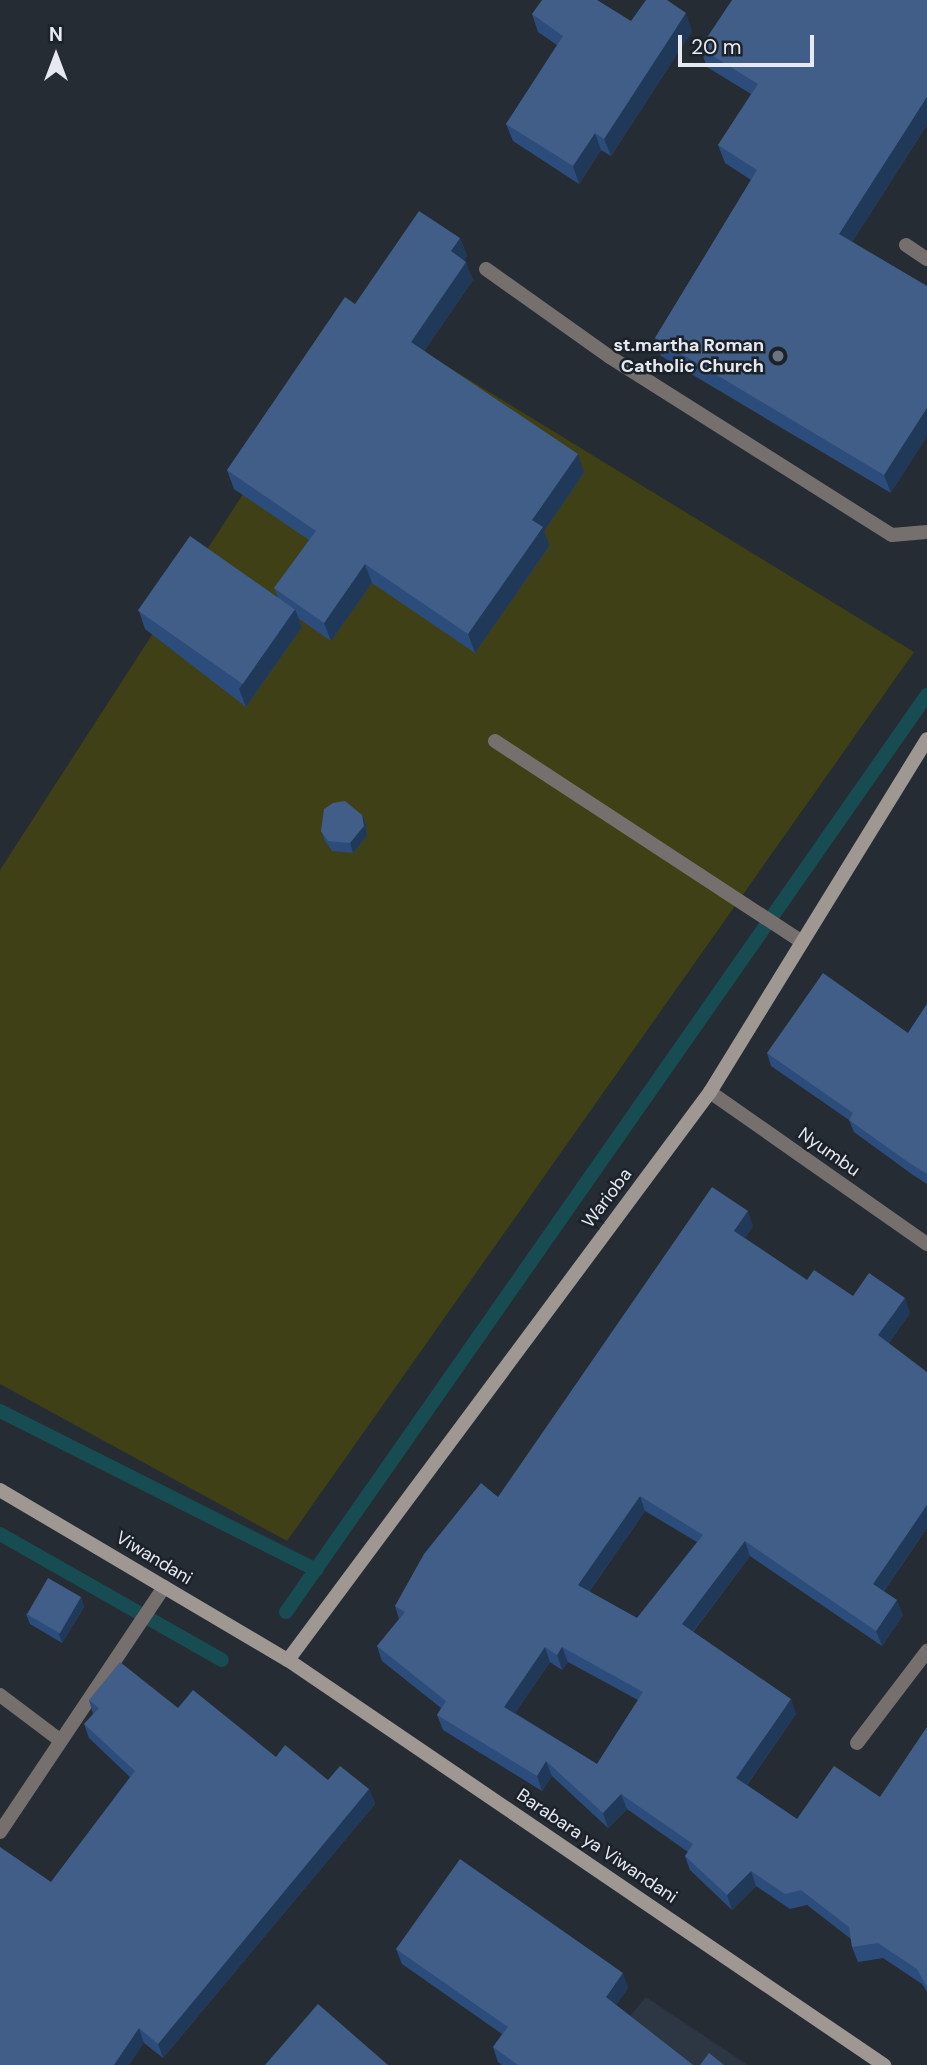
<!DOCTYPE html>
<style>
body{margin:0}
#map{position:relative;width:927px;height:2065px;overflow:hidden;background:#262c34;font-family:"DM Sans",sans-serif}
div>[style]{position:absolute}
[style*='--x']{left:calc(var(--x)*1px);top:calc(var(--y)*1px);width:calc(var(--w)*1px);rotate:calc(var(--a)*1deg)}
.built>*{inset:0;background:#2d3643}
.green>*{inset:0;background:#3f4015}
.stream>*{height:14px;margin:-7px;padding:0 7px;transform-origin:7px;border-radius:7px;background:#174d52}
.lane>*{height:14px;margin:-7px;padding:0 7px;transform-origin:7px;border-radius:7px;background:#75706d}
.street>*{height:14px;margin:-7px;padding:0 7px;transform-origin:7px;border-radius:7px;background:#75706d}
.secondary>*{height:14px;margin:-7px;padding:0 7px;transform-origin:7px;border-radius:7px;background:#9e9792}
.wall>*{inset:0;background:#2c4d7b}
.shaded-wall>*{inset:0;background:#213959}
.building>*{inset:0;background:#405e87;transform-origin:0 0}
.dots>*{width:19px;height:19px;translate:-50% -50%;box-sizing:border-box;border:4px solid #1c222a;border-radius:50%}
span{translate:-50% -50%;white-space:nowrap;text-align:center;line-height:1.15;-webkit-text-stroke:5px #1c222a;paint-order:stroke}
.poi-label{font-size:18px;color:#e6eaf0;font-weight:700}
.right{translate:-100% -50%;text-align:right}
.street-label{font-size:18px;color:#e6eaf0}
.north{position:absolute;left:21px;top:21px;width:70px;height:70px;-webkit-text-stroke:5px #1c222a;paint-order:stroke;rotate:0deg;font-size:19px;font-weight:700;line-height:28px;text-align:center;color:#e6eaf0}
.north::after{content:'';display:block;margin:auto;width:24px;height:32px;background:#e6eaf0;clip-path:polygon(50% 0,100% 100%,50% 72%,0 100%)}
.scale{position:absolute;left:678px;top:35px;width:136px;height:32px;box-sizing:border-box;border:4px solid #e6eaf0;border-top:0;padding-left:9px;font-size:21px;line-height:24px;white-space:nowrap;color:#e6eaf0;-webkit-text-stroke:5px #1c222a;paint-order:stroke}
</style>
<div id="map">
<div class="built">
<i style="clip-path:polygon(646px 1997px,748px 2065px,589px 2065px)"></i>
</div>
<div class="green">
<i style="clip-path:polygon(360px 313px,914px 652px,287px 1541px,0 1384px,0 870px)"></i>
</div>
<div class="stream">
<i style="--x:0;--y:1411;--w:354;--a:26.7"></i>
<i style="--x:0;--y:1534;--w:255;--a:29.6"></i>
<i style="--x:286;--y:1612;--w:1119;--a:-55.05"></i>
</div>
<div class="lane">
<i style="--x:906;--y:245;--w:25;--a:34"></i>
<i style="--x:486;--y:269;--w:152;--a:35.4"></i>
<i style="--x:610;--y:357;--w:333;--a:32.3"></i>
<i style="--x:892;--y:535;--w:35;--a:-5"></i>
<i style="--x:495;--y:741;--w:367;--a:33.2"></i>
<i style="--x:0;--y:1695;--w:76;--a:37"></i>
<i style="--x:0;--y:1832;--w:295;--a:-56.2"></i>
</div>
<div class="street">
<i style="--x:710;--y:1092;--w:265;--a:35"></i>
<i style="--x:857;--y:1743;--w:116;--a:-52.7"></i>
</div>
<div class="secondary">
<i style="--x:0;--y:1490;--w:334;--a:30.6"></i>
<i style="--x:288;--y:1660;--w:721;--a:34.2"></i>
<i style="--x:288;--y:1660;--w:708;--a:-53.39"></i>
<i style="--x:710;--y:1092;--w:414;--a:-58.4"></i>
</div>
<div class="wall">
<i style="clip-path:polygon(532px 14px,631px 21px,692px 31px,611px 156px,601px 150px,579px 184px,513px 141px,506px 124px,557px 45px,538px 32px)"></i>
<i style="clip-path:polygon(700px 48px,927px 125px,852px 242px,891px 493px,661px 356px,655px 338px,751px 180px,725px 163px,718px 145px,751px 94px,707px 67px)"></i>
<i style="clip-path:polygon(460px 238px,467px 256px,464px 260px,473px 280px,424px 351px,584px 473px,544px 531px,550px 545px,475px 653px,372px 583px,331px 641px,298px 618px,302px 627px,246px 707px,145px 629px,139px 611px,278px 597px,274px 588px,309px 540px,234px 489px,227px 470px,355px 304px)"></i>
<i style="clip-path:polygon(362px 815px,366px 824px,367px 836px,353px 853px,332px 851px,325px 841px,321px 831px)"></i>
<i style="clip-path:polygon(927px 1004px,927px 1184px,913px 1175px,854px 1132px,849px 1120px,771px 1066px,767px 1053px,908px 1033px)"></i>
<i style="clip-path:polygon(evenodd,753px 1226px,745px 1238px,807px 1280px,853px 1296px,910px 1313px,889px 1343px,927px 1528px,884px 1591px,903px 1615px,882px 1646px,750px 1556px,693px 1632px,796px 1714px,747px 1785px,797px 1819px,880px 1797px,927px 1727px,927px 1992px,922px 1984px,883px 1958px,858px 1962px,852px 1947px,851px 1939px,807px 1905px,790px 1909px,756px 1886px,732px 1910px,690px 1870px,685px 1856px,688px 1852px,627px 1809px,608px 1828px,552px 1776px,542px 1791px,443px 1730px,437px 1715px,441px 1708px,382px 1661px,377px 1646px,399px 1619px,395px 1606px,753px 1226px,645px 1511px,697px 1542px,637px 1618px,589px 1592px,645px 1511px,753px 1226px,550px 1662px,562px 1670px,568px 1662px,638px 1700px,597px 1764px,515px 1713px,550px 1662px)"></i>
<i style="clip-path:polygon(81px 1597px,84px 1607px,62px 1643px,30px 1624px,26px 1614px)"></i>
<i style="clip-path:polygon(89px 1700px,178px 1708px,276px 1757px,328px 1780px,369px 1789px,375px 1804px,163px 2058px,144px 2043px,51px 1882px,130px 1777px,89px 1738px,84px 1724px,93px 1714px)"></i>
<i style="clip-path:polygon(396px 1949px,628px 1988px,616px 2005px,693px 2065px,502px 2065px,498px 2062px,493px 2047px,502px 2034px,402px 1964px)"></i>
</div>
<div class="shaded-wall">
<i style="clip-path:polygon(686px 13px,692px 31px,611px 156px,604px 139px)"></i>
<i style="clip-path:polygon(927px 97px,927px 125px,845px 253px,839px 234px)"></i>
<i style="clip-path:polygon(595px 133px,601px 150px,579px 184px,573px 166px)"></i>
<i style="clip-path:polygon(460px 238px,467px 256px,458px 270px,451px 251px)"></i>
<i style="clip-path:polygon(466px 262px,473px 280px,418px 360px,411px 342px)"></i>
<i style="clip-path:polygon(927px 408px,927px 437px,891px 493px,884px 475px)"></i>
<i style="clip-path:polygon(578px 454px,584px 473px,544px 531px,550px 545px,475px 653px,468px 634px,532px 520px)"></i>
<i style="clip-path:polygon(365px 564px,372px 583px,331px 641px,324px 623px)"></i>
<i style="clip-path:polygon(295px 609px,302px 627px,246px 707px,239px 689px)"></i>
<i style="clip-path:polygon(362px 815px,366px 824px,367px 836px,353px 853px,350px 843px)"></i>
<i style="clip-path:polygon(748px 1211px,753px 1226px,740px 1245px,734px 1231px)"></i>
<i style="clip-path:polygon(905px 1298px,910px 1313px,884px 1350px,878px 1335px)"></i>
<i style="clip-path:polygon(640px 1496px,645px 1511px,583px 1600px,578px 1585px)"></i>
<i style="clip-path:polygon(927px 1505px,927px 1528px,878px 1599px,873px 1584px)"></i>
<i style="clip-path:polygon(745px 1541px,750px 1556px,687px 1639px,682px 1624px)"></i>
<i style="clip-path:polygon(81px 1597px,84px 1607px,62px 1643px,59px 1634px)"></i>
<i style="clip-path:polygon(897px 1600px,903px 1615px,882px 1646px,876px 1631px)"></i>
<i style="clip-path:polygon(545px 1647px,550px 1662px,510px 1721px,504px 1707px)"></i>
<i style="clip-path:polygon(562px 1647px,568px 1662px,562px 1670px,557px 1655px)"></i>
<i style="clip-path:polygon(791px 1699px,796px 1714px,741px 1793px,736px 1778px)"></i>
<i style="clip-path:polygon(546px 1761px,552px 1776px,542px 1791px,537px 1776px)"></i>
<i style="clip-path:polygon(369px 1789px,375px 1804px,163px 2058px,158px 2044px)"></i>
<i style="clip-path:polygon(621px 1794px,627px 1809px,608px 1828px,603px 1813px)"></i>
<i style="clip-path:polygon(751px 1871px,756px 1886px,732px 1910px,727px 1895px)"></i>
<i style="clip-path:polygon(623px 1973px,628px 1988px,611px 2012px,606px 1997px)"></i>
<i style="clip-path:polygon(139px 2028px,144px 2043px,129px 2065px,114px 2065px)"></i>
</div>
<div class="building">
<i style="clip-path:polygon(542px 0,597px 0,631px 21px,646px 0,667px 0,686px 13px,604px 139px,595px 133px,573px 166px,506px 124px,563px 36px,532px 14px)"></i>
<i style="clip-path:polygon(732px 0,927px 0,927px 97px,839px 234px,927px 286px,927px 408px,884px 475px,655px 338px,757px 170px,718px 145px,758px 84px,700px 48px)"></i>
<i style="clip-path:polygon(419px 211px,460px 238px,451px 251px,466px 262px,411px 342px,578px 454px,532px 520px,543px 527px,468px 634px,365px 564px,324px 623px,274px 588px,316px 531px,227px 470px,345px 297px,355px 304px)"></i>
<i style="left:190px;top:536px;width:128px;height:91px;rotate:35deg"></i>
<i style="clip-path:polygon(345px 801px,362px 815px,364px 826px,350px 843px,328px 841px,321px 831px,324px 809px,333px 803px)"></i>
<i style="clip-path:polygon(823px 973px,908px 1033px,927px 1004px,927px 1174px,908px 1162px,849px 1120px,853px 1113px,767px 1053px)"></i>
<i style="clip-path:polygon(evenodd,712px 1187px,748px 1211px,734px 1231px,807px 1280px,814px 1270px,853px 1296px,869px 1273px,905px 1298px,878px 1335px,927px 1372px,927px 1505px,873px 1584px,897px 1600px,876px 1631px,745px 1541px,682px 1624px,791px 1699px,736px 1778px,797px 1819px,834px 1766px,880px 1797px,927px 1727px,927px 1987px,917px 1969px,878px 1943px,852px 1947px,849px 1927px,801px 1890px,785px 1894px,751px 1871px,727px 1895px,685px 1856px,693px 1844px,621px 1794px,603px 1813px,546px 1761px,537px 1776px,437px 1715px,446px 1701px,377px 1646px,405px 1612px,395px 1606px,424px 1554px,481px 1483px,498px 1497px,712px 1187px,640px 1496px,703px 1535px,637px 1618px,578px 1585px,640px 1496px,712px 1187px,545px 1647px,557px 1655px,562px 1647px,643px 1692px,597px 1764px,504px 1707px,545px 1647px)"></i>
<i style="left:48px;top:1578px;width:38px;height:42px;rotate:30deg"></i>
<i style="clip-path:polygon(120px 1662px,178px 1708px,193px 1690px,276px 1757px,285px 1745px,328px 1780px,340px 1766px,369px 1789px,158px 2044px,139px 2028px,114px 2065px,0 2065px,0 1847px,51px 1882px,135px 1771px,84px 1724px,99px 1708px,89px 1700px)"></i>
<i style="clip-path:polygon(460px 1859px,623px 1973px,606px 1997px,693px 2065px,518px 2065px,493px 2047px,508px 2027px,396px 1949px)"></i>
<i style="clip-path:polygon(318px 2004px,388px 2065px,265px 2065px)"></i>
<i style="clip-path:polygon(709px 2053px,724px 2065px,700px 2065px)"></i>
</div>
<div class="dots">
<i style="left:778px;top:356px;background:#6b7280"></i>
</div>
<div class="poi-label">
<span class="right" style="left:764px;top:356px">st.martha Roman<br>Catholic Church</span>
</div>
<div class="street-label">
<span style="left:829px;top:1152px;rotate:35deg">Nyumbu</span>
<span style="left:607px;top:1198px;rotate:-53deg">Warioba</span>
<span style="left:154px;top:1558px;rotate:31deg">Viwandani</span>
<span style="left:597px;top:1846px;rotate:34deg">Barabara ya Viwandani</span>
</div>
<div class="north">N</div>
<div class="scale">20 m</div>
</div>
